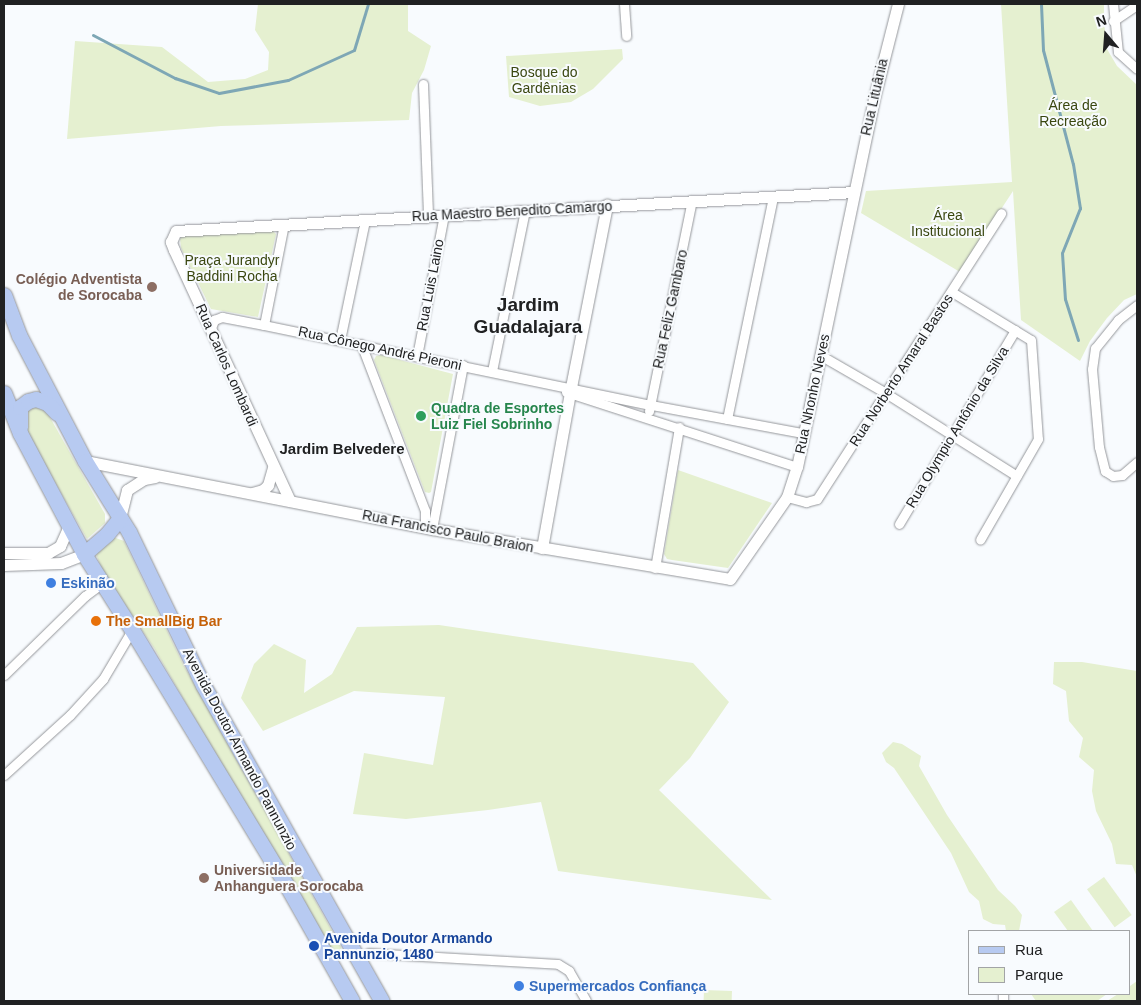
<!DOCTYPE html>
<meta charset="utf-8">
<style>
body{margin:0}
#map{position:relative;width:1141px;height:1005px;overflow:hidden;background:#f8fbfe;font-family:Arial,sans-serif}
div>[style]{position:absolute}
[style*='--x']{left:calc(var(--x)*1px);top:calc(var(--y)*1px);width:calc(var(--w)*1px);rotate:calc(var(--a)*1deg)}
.green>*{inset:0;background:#e5f0d0;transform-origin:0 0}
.stream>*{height:3px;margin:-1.5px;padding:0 1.5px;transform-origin:1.5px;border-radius:1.5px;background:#7ea7b5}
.roads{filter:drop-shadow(0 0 1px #95979b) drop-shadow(0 0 1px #95979b)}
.minor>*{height:9px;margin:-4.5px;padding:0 4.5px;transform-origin:4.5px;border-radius:4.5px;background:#fff}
.tertiary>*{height:11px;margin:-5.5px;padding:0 5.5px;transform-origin:5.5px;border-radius:5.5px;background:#fff}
.primary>*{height:15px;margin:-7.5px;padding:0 7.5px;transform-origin:7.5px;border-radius:7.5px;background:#b7caf1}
.dots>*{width:14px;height:14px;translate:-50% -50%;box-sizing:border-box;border:2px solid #f8fbfe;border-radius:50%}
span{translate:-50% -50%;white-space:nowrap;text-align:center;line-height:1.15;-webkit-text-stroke:4px #f8fbfe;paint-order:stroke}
.park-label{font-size:14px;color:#3a4710}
.street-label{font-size:14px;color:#202122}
.education-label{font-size:14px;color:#785e54;font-weight:700}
.right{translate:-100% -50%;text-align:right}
.left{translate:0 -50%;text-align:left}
.leisure-label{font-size:14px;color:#27864d;font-weight:700}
.shop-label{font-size:14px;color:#366cbe;font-weight:700}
.food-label{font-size:14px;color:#c56008;font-weight:700}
.transit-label{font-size:14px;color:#164399;font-weight:700}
.neighbourhood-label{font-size:15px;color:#202122;font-weight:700}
.district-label{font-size:19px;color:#202122;font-weight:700}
.frame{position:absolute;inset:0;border:5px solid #202122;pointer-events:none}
.legend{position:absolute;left:968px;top:930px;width:162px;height:65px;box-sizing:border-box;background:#f8fbfe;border:1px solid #a2a4a6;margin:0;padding:6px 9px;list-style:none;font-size:15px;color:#202122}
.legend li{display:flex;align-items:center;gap:10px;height:25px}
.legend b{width:25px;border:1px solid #a2a4a6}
.north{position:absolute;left:1081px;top:10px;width:50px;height:50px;-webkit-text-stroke:4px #f8fbfe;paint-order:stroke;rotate:342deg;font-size:14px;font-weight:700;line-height:20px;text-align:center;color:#202122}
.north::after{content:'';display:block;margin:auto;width:18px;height:22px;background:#202122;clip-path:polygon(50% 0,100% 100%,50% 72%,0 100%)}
</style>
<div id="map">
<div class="green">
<i style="clip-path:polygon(258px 4px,408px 4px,408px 31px,431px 46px,424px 70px,412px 93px,409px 120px,221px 126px,67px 139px,75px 41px,162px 47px,208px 82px,245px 79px,268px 70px,269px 52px,255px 30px)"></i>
<i style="clip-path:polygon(1001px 4px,1104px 4px,1104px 22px,1107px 49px,1117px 66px,1137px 85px,1137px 294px,1124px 300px,1107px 318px,1090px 341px,1080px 361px,1021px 320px,1013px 191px,960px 272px,861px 213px,866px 191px,1012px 182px)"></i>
<i style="clip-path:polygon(622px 49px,623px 59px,593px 89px,571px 102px,540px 106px,509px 97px,506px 56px)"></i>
<i style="clip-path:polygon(272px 230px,276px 234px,258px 317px,211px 309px,181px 248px,180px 239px,183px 234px)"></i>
<i style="clip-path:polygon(381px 355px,453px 374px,431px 492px,429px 493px,425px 492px,374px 360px,376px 356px)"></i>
<i style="clip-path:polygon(35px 403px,44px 407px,105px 514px,105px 523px,87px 539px,22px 424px,26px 408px)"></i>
<i style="clip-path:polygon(678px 470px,772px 503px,728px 568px,672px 560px,667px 559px,664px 554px)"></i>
<i style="clip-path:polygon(113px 537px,124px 541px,183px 664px,341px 947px,342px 960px,336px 962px,154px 648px,102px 570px,96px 554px)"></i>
<i style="clip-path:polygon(439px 625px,693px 663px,729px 702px,690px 758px,659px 790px,772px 900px,558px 871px,541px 802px,488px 810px,406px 819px,353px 814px,364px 753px,433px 765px,445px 697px,354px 691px,263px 731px,241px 698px,254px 664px,274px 644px,306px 660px,304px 693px,332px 674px,357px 627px)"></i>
<i style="clip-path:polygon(1054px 662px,1082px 662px,1137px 671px,1137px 877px,1132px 865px,1116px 864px,1112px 844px,1096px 811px,1092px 791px,1094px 770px,1079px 757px,1083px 738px,1069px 721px,1066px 691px,1053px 684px)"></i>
<i style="clip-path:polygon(893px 742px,902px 744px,921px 756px,919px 766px,947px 815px,998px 890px,1015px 906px,1022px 915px,1019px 931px,1006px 931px,1005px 925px,993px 924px,983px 919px,979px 901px,969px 892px,951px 853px,894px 768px,886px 762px,882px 753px)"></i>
<i style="left:1104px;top:877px;width:47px;height:21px;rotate:54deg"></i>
<i style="clip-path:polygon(1071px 900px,1093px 931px,1068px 931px,1054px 912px)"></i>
<i style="clip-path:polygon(1137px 981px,1137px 1001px,1107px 1001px,1118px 994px,1130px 994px,1130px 986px)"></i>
<i style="left:704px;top:990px;width:28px;height:11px;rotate:2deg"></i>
<i style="clip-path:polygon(1031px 994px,1107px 994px,1097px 1001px,1036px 1001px)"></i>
</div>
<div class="stream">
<i style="--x:1041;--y:4;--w:46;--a:87.5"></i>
<i style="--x:1043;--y:50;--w:118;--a:75.3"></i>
<i style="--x:1073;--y:164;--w:45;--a:81"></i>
<i style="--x:1080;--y:208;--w:48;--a:111.8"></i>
<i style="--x:1062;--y:253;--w:46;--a:86.3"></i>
<i style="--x:1065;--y:299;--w:43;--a:72.4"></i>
<i style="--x:93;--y:35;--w:93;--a:27.7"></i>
<i style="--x:175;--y:78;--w:46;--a:18.8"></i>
<i style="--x:219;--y:93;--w:70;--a:-10.7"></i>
<i style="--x:288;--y:80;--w:72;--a:-24.4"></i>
<i style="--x:354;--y:50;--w:48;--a:-73.1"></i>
</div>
<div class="roads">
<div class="minor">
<i style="--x:624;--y:4;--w:32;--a:86"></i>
<i style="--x:1113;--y:4;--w:48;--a:84.1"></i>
<i style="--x:1118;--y:52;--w:25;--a:42"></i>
<i style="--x:1113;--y:21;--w:29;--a:-34"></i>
<i style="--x:423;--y:84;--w:132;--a:87.8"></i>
<i style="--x:952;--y:292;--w:92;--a:31.3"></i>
<i style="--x:1031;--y:340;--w:99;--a:86"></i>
<i style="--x:1038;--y:439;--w:116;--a:119.9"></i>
<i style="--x:1137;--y:305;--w:24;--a:142"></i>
<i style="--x:1118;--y:320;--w:36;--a:129"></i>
<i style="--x:1095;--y:348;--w:21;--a:98"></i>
<i style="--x:1092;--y:369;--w:78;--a:84.9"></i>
<i style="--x:1099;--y:447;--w:25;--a:76"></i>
<i style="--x:1105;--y:471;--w:9;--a:32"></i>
<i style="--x:1113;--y:476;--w:9;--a:-6"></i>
<i style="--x:1122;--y:475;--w:20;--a:-41"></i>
<i style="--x:264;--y:325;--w:103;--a:-78.8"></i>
<i style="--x:211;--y:328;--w:9;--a:-69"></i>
<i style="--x:214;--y:320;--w:9;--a:-21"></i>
<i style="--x:222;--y:317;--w:43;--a:10.8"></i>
<i style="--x:264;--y:325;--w:395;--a:11.7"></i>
<i style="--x:651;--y:405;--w:154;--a:10.5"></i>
<i style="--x:340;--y:340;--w:123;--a:-78.2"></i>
<i style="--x:361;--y:344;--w:179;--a:69"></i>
<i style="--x:425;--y:511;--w:16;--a:90"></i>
<i style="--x:820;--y:355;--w:74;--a:30"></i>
<i style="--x:884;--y:392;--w:157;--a:32.3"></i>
<i style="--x:417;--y:356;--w:144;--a:-79.2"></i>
<i style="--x:492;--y:371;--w:164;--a:-78.4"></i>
<i style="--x:566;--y:392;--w:243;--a:18"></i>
<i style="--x:649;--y:411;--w:215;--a:-78.5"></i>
<i style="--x:727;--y:419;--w:227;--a:-78.3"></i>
<i style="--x:787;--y:497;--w:20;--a:15"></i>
<i style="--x:806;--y:502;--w:11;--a:-15"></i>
<i style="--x:817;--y:499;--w:340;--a:-57.2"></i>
<i style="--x:899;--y:524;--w:226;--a:-59.1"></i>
<i style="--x:432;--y:529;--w:167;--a:-79.3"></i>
<i style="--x:655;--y:568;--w:143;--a:-80.3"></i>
<i style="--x:4;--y:675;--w:113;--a:-44.3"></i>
<i style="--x:85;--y:596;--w:21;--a:-37"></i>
<i style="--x:4;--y:775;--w:89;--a:-42.3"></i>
<i style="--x:70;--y:715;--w:49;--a:-47.5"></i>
<i style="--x:103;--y:679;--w:57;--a:-59.4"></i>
<i style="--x:357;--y:959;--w:13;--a:-27"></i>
<i style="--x:369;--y:953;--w:189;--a:3.3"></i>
<i style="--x:558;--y:964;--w:13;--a:32"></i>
<i style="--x:569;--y:971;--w:34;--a:60"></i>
<i style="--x:1003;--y:1001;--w:7;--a:-90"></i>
</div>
<div class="tertiary">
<i style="--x:85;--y:461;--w:354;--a:11.1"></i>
<i style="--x:432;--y:529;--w:302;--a:9.5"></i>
<i style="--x:730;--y:579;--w:100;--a:-55.2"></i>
<i style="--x:787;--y:497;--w:32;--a:-72"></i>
<i style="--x:797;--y:467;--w:381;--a:-78.2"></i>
<i style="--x:875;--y:94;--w:93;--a:-75.7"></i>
<i style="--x:252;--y:493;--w:11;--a:-15"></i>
<i style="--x:263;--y:490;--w:7;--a:-45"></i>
<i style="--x:268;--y:485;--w:19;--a:-74"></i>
<i style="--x:290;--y:501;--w:277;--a:-114.8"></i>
<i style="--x:174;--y:250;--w:9;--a:-111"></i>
<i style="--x:171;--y:242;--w:12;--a:-66"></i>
<i style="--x:176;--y:231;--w:679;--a:-3.29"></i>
<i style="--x:120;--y:518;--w:29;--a:-76"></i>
<i style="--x:127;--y:490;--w:20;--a:-33"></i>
<i style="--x:144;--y:479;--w:11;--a:-10"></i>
<i style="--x:542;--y:548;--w:164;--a:-79.8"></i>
<i style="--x:571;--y:387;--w:186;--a:-78.8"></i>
<i style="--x:4;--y:553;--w:44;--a:0"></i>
<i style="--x:48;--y:553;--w:14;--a:-30"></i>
<i style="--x:60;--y:546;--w:22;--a:-66"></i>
<i style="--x:4;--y:565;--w:57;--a:-2"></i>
<i style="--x:61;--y:563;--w:25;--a:-21"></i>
</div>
<div class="primary">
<i style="--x:4;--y:295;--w:43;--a:69.4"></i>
<i style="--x:19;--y:335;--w:142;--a:62.4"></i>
<i style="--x:85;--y:461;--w:84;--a:58.2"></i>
<i style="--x:129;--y:532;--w:170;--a:64.2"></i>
<i style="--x:203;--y:685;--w:363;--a:60.5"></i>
<i style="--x:4;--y:393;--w:43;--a:68.2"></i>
<i style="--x:20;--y:433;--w:137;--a:62.1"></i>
<i style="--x:84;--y:554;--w:90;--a:57.7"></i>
<i style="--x:132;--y:630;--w:299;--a:58.8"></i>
<i style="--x:287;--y:886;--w:132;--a:60.5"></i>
<i style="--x:20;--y:427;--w:20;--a:-90"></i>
<i style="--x:20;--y:407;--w:10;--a:-37"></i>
<i style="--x:28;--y:401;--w:8;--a:-14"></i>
<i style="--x:36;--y:399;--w:12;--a:20"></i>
<i style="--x:47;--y:403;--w:14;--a:45"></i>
<i style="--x:84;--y:554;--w:30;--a:-41"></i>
<i style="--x:107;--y:534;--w:21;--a:-51"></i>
</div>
</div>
<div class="dots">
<i style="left:152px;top:287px;background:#8d6e63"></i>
<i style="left:421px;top:416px;background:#2e9e5b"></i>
<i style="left:51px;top:583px;background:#3f7fe0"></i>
<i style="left:96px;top:621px;background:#e8710a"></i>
<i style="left:204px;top:878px;background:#8d6e63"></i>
<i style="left:314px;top:946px;background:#1a4fb4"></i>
<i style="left:519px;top:986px;background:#3f7fe0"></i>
</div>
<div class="park-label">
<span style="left:544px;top:80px">Bosque do<br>Gardênias</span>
<span style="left:1073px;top:113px">Área de<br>Recreação</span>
<span style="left:948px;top:223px">Área<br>Institucional</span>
<span style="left:232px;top:268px">Praça Jurandyr<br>Baddini Rocha</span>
</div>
<div class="street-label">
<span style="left:874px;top:97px;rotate:-77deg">Rua Lituânia</span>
<span style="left:512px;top:211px;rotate:-3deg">Rua Maestro Benedito Camargo</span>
<span style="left:430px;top:285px;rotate:-79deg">Rua Luis Laino</span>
<span style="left:670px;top:309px;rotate:-78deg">Rua Feliz Gambaro</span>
<span style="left:380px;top:348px;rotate:12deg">Rua Cônego André Pieroni</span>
<span style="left:227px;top:365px;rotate:66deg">Rua Carlos Lombardi</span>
<span style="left:901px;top:370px;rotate:-57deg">Rua Norberto Amaral Bastos</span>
<span style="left:812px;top:394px;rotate:-78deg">Rua Nhonho Neves</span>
<span style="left:957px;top:427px;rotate:-59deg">Rua Olympio Antônio da Silva</span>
<span style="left:448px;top:531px;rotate:11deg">Rua Francisco Paulo Braion</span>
<span style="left:240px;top:749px;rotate:62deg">Avenida Doutor Armando Pannunzio</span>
</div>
<div class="education-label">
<span class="right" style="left:142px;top:287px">Colégio Adventista<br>de Sorocaba</span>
<span class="left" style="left:214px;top:878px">Universidade<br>Anhanguera Sorocaba</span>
</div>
<div class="leisure-label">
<span class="left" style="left:431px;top:416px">Quadra de Esportes<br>Luiz Fiel Sobrinho</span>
</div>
<div class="shop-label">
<span class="left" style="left:61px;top:583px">Eskinão</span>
<span class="left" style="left:529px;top:986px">Supermercados Confiança</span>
</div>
<div class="food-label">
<span class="left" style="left:106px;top:621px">The SmallBig Bar</span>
</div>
<div class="transit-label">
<span class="left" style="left:324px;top:946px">Avenida Doutor Armando<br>Pannunzio, 1480</span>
</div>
<div class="neighbourhood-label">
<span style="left:342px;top:449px">Jardim Belvedere</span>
</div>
<div class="district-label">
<span style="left:528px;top:316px">Jardim<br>Guadalajara</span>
</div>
<div class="frame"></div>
<ul class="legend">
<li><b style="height:6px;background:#b7caf1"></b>Rua</li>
<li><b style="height:14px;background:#e5f0d0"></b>Parque</li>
</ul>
<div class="north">N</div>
</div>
